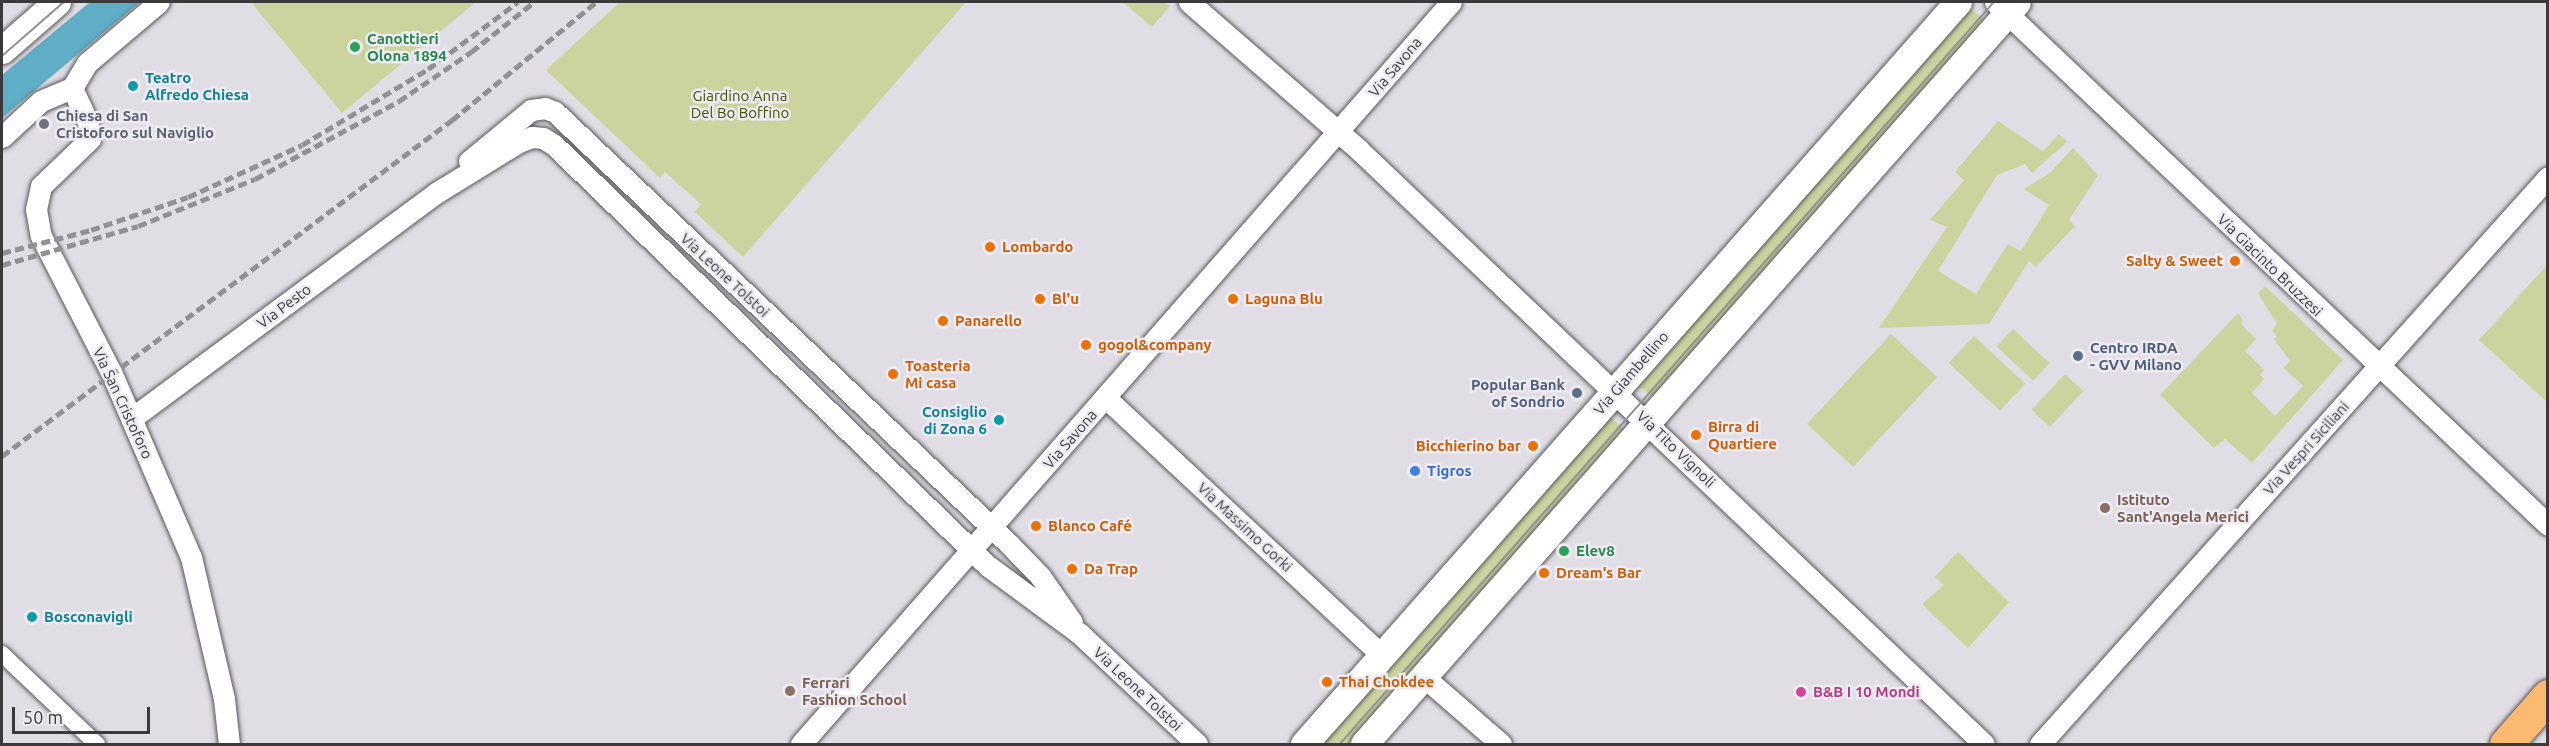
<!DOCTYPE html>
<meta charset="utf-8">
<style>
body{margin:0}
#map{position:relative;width:2549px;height:746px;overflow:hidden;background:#e0dde4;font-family:Ubuntu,sans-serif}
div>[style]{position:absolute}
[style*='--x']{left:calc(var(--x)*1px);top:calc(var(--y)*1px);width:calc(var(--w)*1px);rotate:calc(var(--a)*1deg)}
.green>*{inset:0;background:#cbd39f;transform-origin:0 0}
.water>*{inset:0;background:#60adc6}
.roads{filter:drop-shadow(0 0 2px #58555c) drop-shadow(0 0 2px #58555c)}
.pedestrian>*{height:16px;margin:-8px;padding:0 8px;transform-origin:8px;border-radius:8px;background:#fff}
.minor>*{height:21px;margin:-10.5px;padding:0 10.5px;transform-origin:10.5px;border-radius:10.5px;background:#fff}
.tertiary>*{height:27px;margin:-13.5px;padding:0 13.5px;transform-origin:13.5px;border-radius:13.5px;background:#fff}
.primary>*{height:33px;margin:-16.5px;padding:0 16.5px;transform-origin:16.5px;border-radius:16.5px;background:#fbb971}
.tram>*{height:1.5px;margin:-0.75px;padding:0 0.75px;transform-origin:0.75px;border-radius:0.75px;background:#939095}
.rail>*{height:4.5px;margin-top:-2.25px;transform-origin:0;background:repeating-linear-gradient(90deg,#939095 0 9px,transparent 0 13.5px)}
.dots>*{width:16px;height:16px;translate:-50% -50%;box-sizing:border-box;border:3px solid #edeaf1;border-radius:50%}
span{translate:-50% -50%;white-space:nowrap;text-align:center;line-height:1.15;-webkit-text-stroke:5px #edeaf1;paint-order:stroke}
.leisure-label{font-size:15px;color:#27864d;font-weight:700}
.left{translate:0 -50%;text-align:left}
.street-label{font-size:15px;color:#3b393c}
.culture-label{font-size:15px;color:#0d838f;font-weight:700}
.right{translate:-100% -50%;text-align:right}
.park-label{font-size:15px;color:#484f01}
.worship-label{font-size:15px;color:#5b616d;font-weight:700}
.food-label{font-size:15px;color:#c56008;font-weight:700}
.service-label{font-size:15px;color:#4e5e75;font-weight:700}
.shop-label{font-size:15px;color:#366cbe;font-weight:700}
.education-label{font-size:15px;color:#785e54;font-weight:700}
.hotel-label{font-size:15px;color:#b23c85;font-weight:700}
.frame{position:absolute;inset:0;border:3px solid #3b393c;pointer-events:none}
.scale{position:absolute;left:12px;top:707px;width:138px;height:27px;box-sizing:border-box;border:3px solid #3b393c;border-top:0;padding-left:8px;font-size:18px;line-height:21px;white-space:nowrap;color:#3b393c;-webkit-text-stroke:4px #edeaf1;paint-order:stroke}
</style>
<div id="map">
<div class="green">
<i style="clip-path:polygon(251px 2px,476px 2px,342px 113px)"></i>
<i style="clip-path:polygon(620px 2px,966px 2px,743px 257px,695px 212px,701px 204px,665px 172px,660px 178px,546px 70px)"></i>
<i style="clip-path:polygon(1123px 2px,1165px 2px,1170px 6px,1152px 27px)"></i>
<i style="clip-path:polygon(1964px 3px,1991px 25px,1657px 400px,1636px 384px)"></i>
<i style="clip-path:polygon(1998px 121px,2043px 151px,2059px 134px,2067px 142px,2032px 173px,2025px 164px,1997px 175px,1938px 271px,1976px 294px,2008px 244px,2021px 251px,2049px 205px,2024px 189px,2050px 173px,2073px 148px,2098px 175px,2069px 220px,2075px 226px,2036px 267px,2029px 261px,1989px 324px,1879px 328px,1947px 227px,1930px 220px,1964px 180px,1955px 172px)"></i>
<i style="clip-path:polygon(2547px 265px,2547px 402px,2479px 340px)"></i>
<i style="clip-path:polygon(2265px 286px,2343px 360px,2252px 463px,2225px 439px,2214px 448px,2160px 395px,2238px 313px,2243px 320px,2241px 324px,2256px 339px,2245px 351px,2264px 370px,2260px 375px,2264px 379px,2252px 393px,2275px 416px,2303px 386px,2284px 368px,2290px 361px,2274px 339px,2277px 336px,2272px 331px,2277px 324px,2258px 293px)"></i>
<i style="left:2013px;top:329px;width:50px;height:24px;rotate:43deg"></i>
<i style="left:1891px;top:334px;width:63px;height:123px;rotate:43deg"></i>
<i style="left:1974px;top:336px;width:70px;height:37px;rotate:43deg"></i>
<i style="left:2065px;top:374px;width:25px;height:49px;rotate:43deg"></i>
<i style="left:1608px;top:415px;width:28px;height:441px;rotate:41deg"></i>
<i style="clip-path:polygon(1958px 552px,2009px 602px,1968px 648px,1922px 604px,1944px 585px,1935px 577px)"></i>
</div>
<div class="water">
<i style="clip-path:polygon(90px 2px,140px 2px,2px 118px,2px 75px)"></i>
</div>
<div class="roads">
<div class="pedestrian">
<i style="--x:2;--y:654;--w:131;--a:43.5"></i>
</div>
<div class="minor">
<i style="--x:1189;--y:2;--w:225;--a:41"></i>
<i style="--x:1359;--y:150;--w:862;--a:43.54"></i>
<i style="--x:1995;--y:2;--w:761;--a:43.4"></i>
<i style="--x:72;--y:88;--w:38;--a:65"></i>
<i style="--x:88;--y:123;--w:16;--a:83"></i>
<i style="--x:90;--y:139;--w:68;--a:136.2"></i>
<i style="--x:41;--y:186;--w:24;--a:102"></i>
<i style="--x:36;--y:209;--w:27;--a:80"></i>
<i style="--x:41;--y:236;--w:155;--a:62.8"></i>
<i style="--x:112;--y:374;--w:199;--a:66.7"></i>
<i style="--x:191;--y:557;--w:146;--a:76.9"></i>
<i style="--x:224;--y:699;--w:45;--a:83.7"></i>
<i style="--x:2;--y:137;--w:53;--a:-42.7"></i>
<i style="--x:41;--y:101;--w:34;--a:-23"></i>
<i style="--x:72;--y:88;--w:29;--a:-59"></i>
<i style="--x:87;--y:63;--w:94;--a:-40.3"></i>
<i style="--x:469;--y:161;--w:80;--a:-39.4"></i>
<i style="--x:531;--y:110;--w:14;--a:-8"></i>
<i style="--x:545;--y:108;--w:11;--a:22"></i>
<i style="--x:555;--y:112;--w:625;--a:43.57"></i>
<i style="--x:1008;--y:543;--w:46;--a:45.9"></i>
<i style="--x:1040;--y:576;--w:56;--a:55.2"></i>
<i style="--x:1106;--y:398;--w:379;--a:43"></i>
<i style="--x:132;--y:418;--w:378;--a:-36.5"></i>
<i style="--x:436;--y:193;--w:97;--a:-31.6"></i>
<i style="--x:519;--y:142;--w:14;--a:-21"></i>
<i style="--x:532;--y:137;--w:11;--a:5"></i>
<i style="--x:543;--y:138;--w:13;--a:32"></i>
<i style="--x:554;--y:145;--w:605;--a:44.13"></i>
<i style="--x:988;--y:566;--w:113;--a:36.4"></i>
<i style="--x:1079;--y:633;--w:162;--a:43.2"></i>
<i style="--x:1424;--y:677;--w:102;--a:41"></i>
<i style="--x:801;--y:744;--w:986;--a:-48.78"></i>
<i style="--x:2040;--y:744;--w:761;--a:-48.14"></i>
</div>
<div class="tertiary">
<i style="--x:2;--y:50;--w:73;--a:-41.1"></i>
<i style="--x:1304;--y:744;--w:989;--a:-48.61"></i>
<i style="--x:1364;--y:744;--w:988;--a:-48.65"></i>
</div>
<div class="primary">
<i style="--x:2506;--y:744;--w:64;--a:-48.8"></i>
</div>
</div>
<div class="tram">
<i style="--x:2;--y:56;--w:82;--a:-41.1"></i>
<i style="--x:1340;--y:744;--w:989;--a:-48.61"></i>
</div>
<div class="rail">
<i style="--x:2;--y:253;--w:92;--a:-14.5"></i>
<i style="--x:91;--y:230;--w:102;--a:-18.8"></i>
<i style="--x:188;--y:197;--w:125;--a:-24.5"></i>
<i style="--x:302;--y:145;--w:147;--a:-31.1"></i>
<i style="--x:428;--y:69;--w:112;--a:-36.7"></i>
<i style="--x:2;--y:265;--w:141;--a:-16"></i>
<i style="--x:138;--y:226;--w:126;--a:-21.9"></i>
<i style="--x:255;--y:179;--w:164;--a:-28.4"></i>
<i style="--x:399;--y:101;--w:87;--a:-34.2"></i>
<i style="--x:471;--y:52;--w:80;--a:-38.4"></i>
<i style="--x:2;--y:456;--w:562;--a:-36.75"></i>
<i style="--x:452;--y:120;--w:186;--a:-39.3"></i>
</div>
<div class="dots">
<i style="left:355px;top:47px;background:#2e9e5b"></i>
<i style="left:133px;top:86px;background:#0f9aa8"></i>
<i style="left:44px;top:124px;background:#6b7280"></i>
<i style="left:990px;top:247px;background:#e8710a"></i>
<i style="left:2235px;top:261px;background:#e8710a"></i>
<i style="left:1040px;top:299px;background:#e8710a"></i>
<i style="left:1233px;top:299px;background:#e8710a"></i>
<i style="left:943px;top:321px;background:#e8710a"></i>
<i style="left:1086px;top:345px;background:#e8710a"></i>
<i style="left:2078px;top:356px;background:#5c6f8a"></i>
<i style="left:893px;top:374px;background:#e8710a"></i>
<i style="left:1577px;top:393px;background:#5c6f8a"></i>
<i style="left:999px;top:420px;background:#0f9aa8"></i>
<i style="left:1696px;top:435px;background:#e8710a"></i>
<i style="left:1533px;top:446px;background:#e8710a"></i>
<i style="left:1415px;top:471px;background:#3f7fe0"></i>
<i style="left:2105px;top:508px;background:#8d6e63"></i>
<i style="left:1036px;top:526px;background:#e8710a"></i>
<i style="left:1564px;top:551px;background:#2e9e5b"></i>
<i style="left:1072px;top:569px;background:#e8710a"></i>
<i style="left:1544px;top:573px;background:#e8710a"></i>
<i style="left:32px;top:617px;background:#0f9aa8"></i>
<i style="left:1327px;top:682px;background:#e8710a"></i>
<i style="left:790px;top:691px;background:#8d6e63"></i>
<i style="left:1801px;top:692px;background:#d1479c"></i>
</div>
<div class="leisure-label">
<span class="left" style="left:367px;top:47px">Canottieri<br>Olona 1894</span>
<span class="left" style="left:1576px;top:551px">Elev8</span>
</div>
<div class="street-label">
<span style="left:1395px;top:67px;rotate:-50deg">Via Savona</span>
<span style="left:2270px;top:265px;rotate:44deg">Via Giacinto Bruzzesi</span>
<span style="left:725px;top:275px;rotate:43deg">Via Leone Tolstoi</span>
<span style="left:284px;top:306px;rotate:-37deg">Via Pesto</span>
<span style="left:1631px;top:373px;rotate:-49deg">Via Giambellino</span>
<span style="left:123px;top:403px;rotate:65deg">Via San Cristoforo</span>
<span style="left:1070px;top:439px;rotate:-49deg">Via Savona</span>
<span style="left:2306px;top:448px;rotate:-48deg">Via Vespri Siciliani</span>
<span style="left:1676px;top:449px;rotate:44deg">Via Tito Vignoli</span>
<span style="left:1245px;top:527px;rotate:43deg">Via Massimo Gorki</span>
<span style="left:1138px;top:689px;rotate:43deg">Via Leone Tolstoi</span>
</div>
<div class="culture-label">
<span class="left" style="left:145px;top:86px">Teatro<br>Alfredo Chiesa</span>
<span class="right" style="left:987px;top:420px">Consiglio<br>di Zona 6</span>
<span class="left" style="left:44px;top:617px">Bosconavigli</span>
</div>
<div class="park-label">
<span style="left:740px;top:104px">Giardino Anna<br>Del Bo Boffino</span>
</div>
<div class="worship-label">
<span class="left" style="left:56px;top:124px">Chiesa di San<br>Cristoforo sul Naviglio</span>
</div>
<div class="food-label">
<span class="left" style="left:1002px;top:247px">Lombardo</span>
<span class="right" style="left:2223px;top:261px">Salty &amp; Sweet</span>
<span class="left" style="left:1052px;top:299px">Bl'u</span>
<span class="left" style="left:1245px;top:299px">Laguna Blu</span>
<span class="left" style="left:955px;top:321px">Panarello</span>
<span class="left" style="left:1098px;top:345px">gogol&amp;company</span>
<span class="left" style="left:905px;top:374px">Toasteria<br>Mi casa</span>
<span class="left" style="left:1708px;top:435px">Birra di<br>Quartiere</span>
<span class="right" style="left:1521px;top:446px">Bicchierino bar</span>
<span class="left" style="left:1048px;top:526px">Blanco Café</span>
<span class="left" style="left:1084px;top:569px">Da Trap</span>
<span class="left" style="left:1556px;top:573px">Dream's Bar</span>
<span class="left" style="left:1339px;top:682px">Thai Chokdee</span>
</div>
<div class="service-label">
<span class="left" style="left:2090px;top:356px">Centro IRDA<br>- GVV Milano</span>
<span class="right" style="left:1565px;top:393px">Popular Bank<br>of Sondrio</span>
</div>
<div class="shop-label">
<span class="left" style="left:1427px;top:471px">Tigros</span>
</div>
<div class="education-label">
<span class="left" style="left:2117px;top:508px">Istituto<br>Sant'Angela Merici</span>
<span class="left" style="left:802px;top:691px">Ferrari<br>Fashion School</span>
</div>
<div class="hotel-label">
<span class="left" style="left:1813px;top:692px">B&amp;B I 10 Mondi</span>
</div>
<div class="frame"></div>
<div class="scale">50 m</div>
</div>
